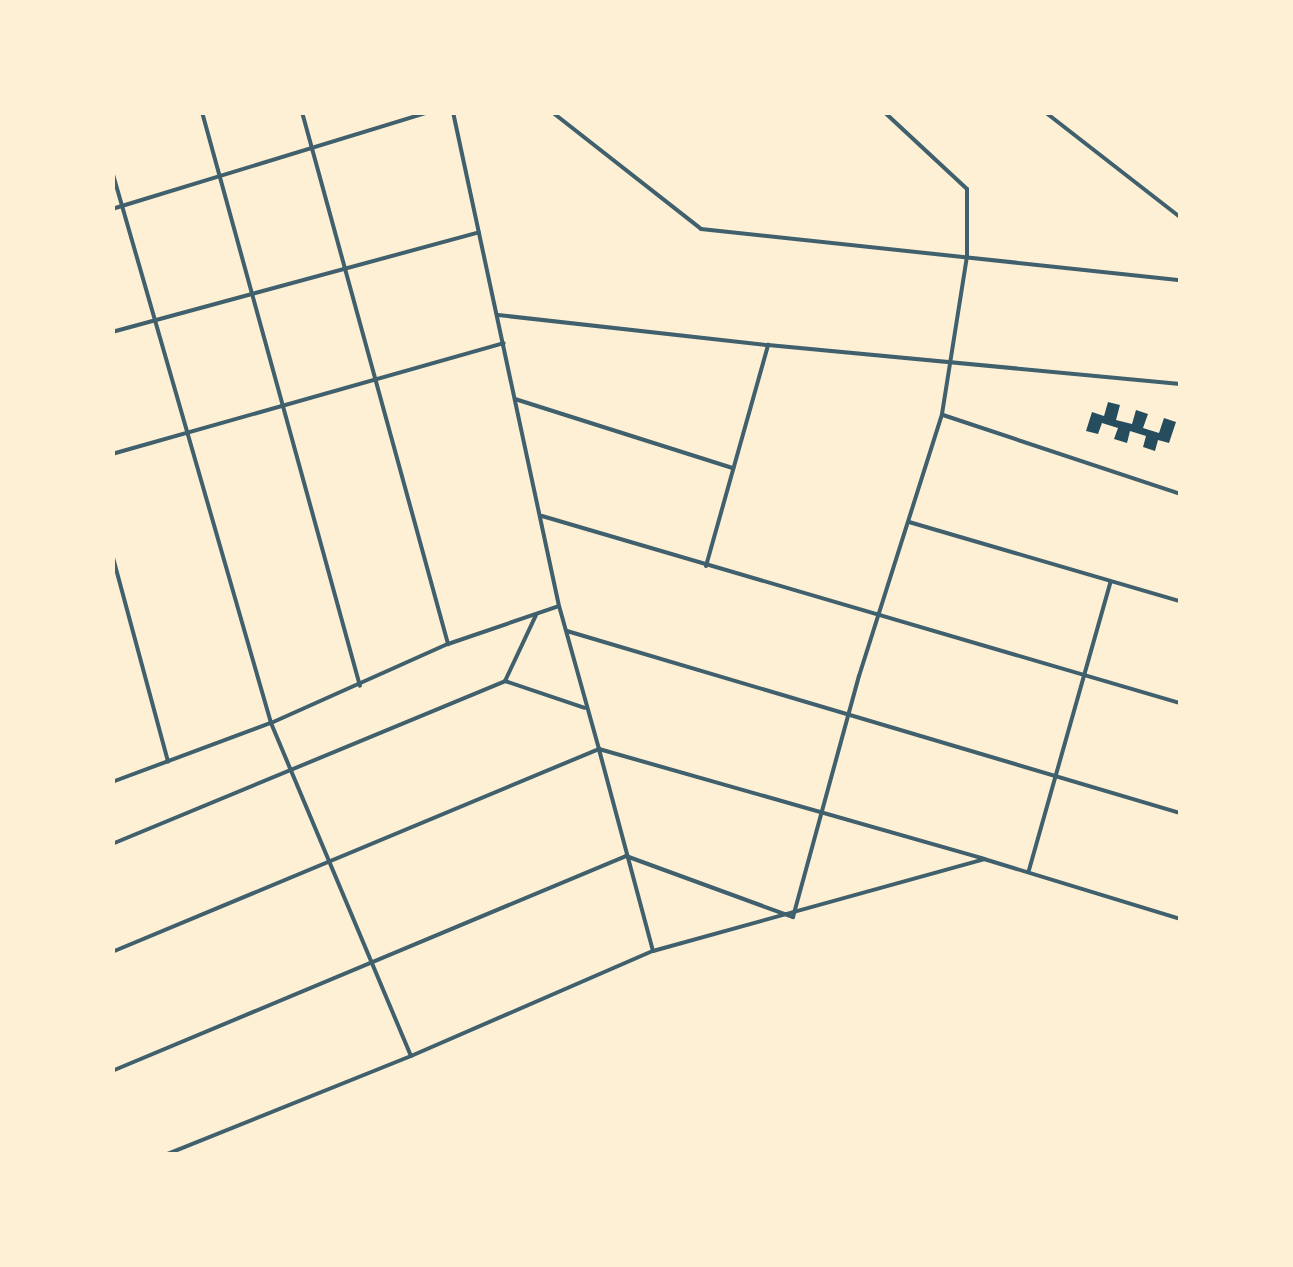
<!DOCTYPE html>
<style>
body{margin:0}
#map{position:relative;width:1293px;height:1267px;overflow:hidden;background:#fdf0d5;font-family:Overpass,sans-serif}
div>[style]{position:absolute}
[style*='--x']{left:calc(var(--x)*1px);top:calc(var(--y)*1px);width:calc(var(--w)*1px);rotate:calc(var(--a)*1deg)}
.building>*{inset:0;background:#264d5e}
.minor>*{height:4px;margin:-2px;padding:0 2px;transform-origin:2px;border-radius:2px;background:#3f606c}
span{translate:-50% -50%;white-space:nowrap;text-align:center;line-height:1.15;-webkit-text-stroke:9px #fdf0d5;paint-order:stroke}
.frame{position:absolute;inset:0;border:115px solid #fdf0d5;pointer-events:none}
</style>
<div id="map">
<div class="building">
<i style="clip-path:polygon(1108px 402px,1120px 405px,1116px 420px,1132px 424px,1136px 410px,1148px 414px,1143px 428px,1159px 433px,1164px 418px,1176px 422px,1169px 443px,1158px 440px,1155px 451px,1143px 447px,1146px 436px,1130px 431px,1127px 443px,1114px 439px,1118px 428px,1102px 423px,1098px 434px,1086px 431px,1092px 412px,1104px 416px)"></i>
</div>
<div class="minor">
<i style="--x:202;--y:112;--w:595;--a:74.61"></i>
<i style="--x:302;--y:112;--w:552;--a:74.65"></i>
<i style="--x:552;--y:112;--w:189;--a:38.1"></i>
<i style="--x:701;--y:229;--w:482;--a:6.1"></i>
<i style="--x:1045;--y:112;--w:171;--a:37.9"></i>
<i style="--x:112;--y:171;--w:574;--a:73.93"></i>
<i style="--x:271;--y:723;--w:194;--a:-24.1"></i>
<i style="--x:448;--y:644;--w:117;--a:-18.9"></i>
<i style="--x:559;--y:606;--w:505;--a:-102.11"></i>
<i style="--x:112;--y:209;--w:332;--a:-17"></i>
<i style="--x:498;--y:315;--w:271;--a:6.4"></i>
<i style="--x:112;--y:332;--w:380;--a:-15.2"></i>
<i style="--x:515;--y:399;--w:229;--a:17.6"></i>
<i style="--x:943;--y:415;--w:250;--a:18.4"></i>
<i style="--x:112;--y:454;--w:407;--a:-15.8"></i>
<i style="--x:542;--y:516;--w:665;--a:16.34"></i>
<i style="--x:909;--y:522;--w:282;--a:16.3"></i>
<i style="--x:112;--y:554;--w:215;--a:74.9"></i>
<i style="--x:706;--y:566;--w:230;--a:-74.3"></i>
<i style="--x:768;--y:345;--w:414;--a:5.4"></i>
<i style="--x:567;--y:631;--w:639;--a:16.54"></i>
<i style="--x:505;--y:681;--w:84;--a:18.6"></i>
<i style="--x:112;--y:782;--w:170;--a:-20.4"></i>
<i style="--x:271;--y:723;--w:361;--a:67.2"></i>
<i style="--x:411;--y:1056;--w:263;--a:158.1"></i>
<i style="--x:112;--y:844;--w:425;--a:-22.5"></i>
<i style="--x:505;--y:681;--w:73;--a:-64.8"></i>
<i style="--x:1029;--y:870;--w:300;--a:-74.2"></i>
<i style="--x:653;--y:951;--w:344;--a:-15.5"></i>
<i style="--x:984;--y:859;--w:205;--a:17"></i>
<i style="--x:112;--y:952;--w:528;--a:-22.63"></i>
<i style="--x:599;--y:749;--w:148;--a:-105.6"></i>
<i style="--x:411;--y:1056;--w:264;--a:-23.5"></i>
<i style="--x:653;--y:951;--w:209;--a:-105"></i>
<i style="--x:599;--y:749;--w:400;--a:15.9"></i>
<i style="--x:112;--y:1071;--w:557;--a:-22.7"></i>
<i style="--x:626;--y:856;--w:178;--a:20.1"></i>
<i style="--x:793;--y:917;--w:250;--a:-74.7"></i>
<i style="--x:859;--y:676;--w:275;--a:-72.4"></i>
<i style="--x:942;--y:414;--w:159;--a:-81"></i>
<i style="--x:967;--y:257;--w:68;--a:-90"></i>
<i style="--x:967;--y:189;--w:113;--a:-137.1"></i>
</div>
<div class="frame"></div>
</div>
